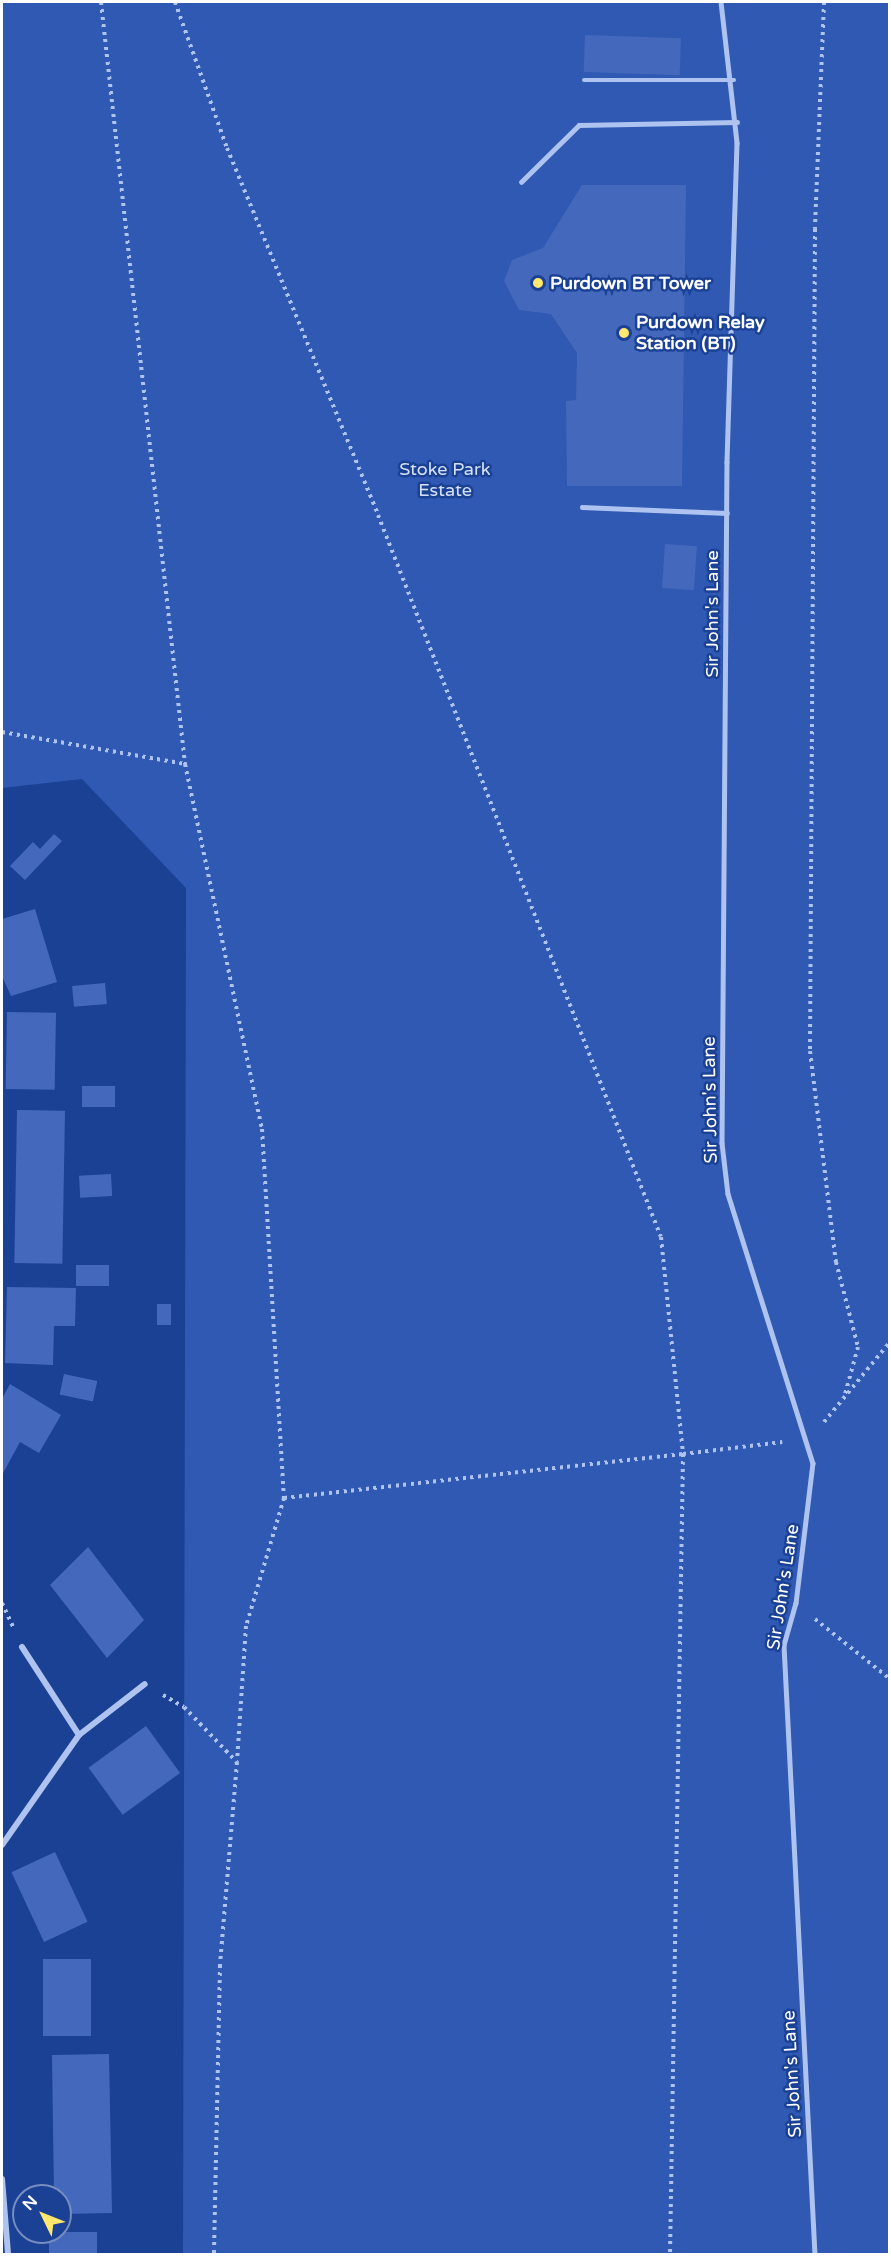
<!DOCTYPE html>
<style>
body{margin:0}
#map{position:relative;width:891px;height:2256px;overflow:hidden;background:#1b4195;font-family:"Varela Round",sans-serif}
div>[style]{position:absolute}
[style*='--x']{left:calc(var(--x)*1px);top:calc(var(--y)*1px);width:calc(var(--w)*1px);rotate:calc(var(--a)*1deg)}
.green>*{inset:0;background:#2f59b3}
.building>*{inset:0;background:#4469bc;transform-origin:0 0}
.path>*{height:4px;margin-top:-2px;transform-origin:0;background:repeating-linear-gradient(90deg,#aec3ef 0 3px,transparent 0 7.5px)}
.service>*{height:4.5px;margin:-2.25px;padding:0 2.25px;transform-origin:2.25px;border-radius:2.25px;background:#aec3ef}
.minor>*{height:6px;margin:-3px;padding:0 3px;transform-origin:3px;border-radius:3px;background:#aec3ef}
.dots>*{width:16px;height:16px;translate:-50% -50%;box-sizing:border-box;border:3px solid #1b4195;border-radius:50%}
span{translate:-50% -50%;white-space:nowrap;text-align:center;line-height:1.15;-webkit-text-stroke:5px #1b4195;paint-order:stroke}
.poi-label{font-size:18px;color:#fff;font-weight:700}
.left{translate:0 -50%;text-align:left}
.park-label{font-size:18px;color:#d5e1fb}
.street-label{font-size:18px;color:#fff}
.frame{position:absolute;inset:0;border:3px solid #fff;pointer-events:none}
.north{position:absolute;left:12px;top:2184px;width:60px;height:60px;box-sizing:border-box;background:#1b4195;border:2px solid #768dbf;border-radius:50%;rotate:313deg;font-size:16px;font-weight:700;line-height:24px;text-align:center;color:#fff}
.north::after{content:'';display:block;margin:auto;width:21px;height:27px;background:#ffe86d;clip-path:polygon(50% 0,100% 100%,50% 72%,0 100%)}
</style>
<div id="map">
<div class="green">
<i style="clip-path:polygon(2px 2px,889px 2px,889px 2254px,183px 2254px,186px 888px,82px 779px,2px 788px)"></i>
</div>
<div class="building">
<i style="left:585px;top:35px;width:96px;height:37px;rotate:2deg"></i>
<i style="clip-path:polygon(582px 185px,686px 185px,682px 486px,567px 486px,566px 401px,576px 400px,577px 353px,551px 314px,519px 310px,504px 281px,512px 260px,543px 248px)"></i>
<i style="left:665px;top:544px;width:32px;height:44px;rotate:4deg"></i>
<i style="clip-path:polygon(54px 834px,62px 841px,25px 880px,10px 866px,33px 842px,40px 849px)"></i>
<i style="clip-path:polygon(35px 909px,57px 982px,11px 996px,2px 976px,2px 919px)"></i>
<i style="left:105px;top:983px;width:21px;height:33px;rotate:85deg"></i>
<i style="left:7px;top:1012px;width:49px;height:77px;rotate:1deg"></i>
<i style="left:82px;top:1086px;width:33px;height:21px"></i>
<i style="left:17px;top:1110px;width:48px;height:153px;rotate:1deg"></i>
<i style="left:111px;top:1174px;width:22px;height:32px;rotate:87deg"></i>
<i style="left:109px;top:1265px;width:21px;height:33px;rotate:90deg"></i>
<i style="clip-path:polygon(7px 1287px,76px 1288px,75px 1326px,54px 1326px,53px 1365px,5px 1363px)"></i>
<i style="left:157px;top:1304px;width:14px;height:21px"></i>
<i style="left:64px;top:1374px;width:34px;height:21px;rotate:12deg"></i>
<i style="clip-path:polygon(10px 1384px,61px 1415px,39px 1453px,20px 1442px,2px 1475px,2px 1399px)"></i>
<i style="clip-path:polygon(88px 1547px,144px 1620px,107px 1658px,50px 1585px)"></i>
<i style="left:146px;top:1726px;width:58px;height:71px;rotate:54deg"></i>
<i style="left:55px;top:1852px;width:77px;height:48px;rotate:65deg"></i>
<i style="left:43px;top:1959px;width:48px;height:77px"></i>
<i style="clip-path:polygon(109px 2054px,112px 2213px,60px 2214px,60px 2196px,54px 2196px,52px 2055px)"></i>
<i style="left:49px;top:2232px;width:48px;height:22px"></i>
</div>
<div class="path">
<i style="--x:101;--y:2;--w:767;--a:83.71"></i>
<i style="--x:185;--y:764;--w:373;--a:78.1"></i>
<i style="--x:262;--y:1129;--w:370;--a:86.6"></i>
<i style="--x:284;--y:1498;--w:134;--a:106.5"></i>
<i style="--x:246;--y:1626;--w:136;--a:93.8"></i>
<i style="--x:175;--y:2;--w:155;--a:70.4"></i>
<i style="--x:227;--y:148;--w:397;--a:67.6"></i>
<i style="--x:378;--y:515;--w:775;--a:68.6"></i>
<i style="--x:661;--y:1237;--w:218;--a:84.2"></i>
<i style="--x:683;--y:1454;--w:100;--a:-6.9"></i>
<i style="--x:824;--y:2;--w:227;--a:92.3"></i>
<i style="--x:815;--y:229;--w:822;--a:90.35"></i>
<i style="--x:810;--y:1051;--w:213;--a:83"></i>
<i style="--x:836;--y:1262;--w:88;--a:75.5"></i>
<i style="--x:858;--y:1347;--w:53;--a:105.4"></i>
<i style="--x:2;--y:732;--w:186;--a:9.9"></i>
<i style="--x:824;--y:1422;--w:104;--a:-50.5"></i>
<i style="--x:284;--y:1498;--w:401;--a:-6.3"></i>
<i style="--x:683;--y:1454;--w:800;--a:90.93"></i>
<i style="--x:2;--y:1603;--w:26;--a:65"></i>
<i style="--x:815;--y:1619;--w:96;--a:38.7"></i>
<i style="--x:163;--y:1695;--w:24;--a:30"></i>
<i style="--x:184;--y:1707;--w:76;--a:46.1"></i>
<i style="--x:237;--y:1762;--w:204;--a:94.8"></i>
<i style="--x:220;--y:1965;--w:289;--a:91.2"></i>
</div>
<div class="service">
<i style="--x:721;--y:2;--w:142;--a:83.5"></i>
<i style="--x:737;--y:143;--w:319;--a:91.8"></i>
<i style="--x:727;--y:462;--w:681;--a:90.42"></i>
<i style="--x:722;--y:1143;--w:51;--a:83.3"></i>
<i style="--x:728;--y:1194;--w:282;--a:72.5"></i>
<i style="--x:813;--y:1463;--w:141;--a:96.9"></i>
<i style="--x:796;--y:1603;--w:44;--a:105.9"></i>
<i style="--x:784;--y:1645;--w:610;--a:87.09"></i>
<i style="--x:584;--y:80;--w:150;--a:0"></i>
<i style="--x:521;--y:182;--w:81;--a:-44.5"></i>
<i style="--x:579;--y:125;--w:158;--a:-1.1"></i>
<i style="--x:582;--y:507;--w:145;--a:2.4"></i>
</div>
<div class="minor">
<i style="--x:22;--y:1647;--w:105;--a:57.1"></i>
<i style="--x:2;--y:1845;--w:134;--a:-55"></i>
<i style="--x:79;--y:1735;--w:83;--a:-37.7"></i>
<i style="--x:2;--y:2179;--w:75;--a:85.4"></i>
</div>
<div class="dots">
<i style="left:538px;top:283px;background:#ffe86d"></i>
<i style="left:624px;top:333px;background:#ffe86d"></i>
</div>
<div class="poi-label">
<span class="left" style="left:550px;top:283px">Purdown BT Tower</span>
<span class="left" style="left:636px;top:333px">Purdown Relay<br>Station (BT)</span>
</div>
<div class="park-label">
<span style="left:445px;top:480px">Stoke Park<br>Estate</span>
</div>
<div class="street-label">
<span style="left:712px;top:614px;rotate:-90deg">Sir John's Lane</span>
<span style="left:710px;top:1100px;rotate:-91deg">Sir John's Lane</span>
<span style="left:783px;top:1587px;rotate:-81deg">Sir John's Lane</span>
<span style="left:792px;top:2074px;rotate:-93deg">Sir John's Lane</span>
</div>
<div class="frame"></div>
<div class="north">N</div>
</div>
